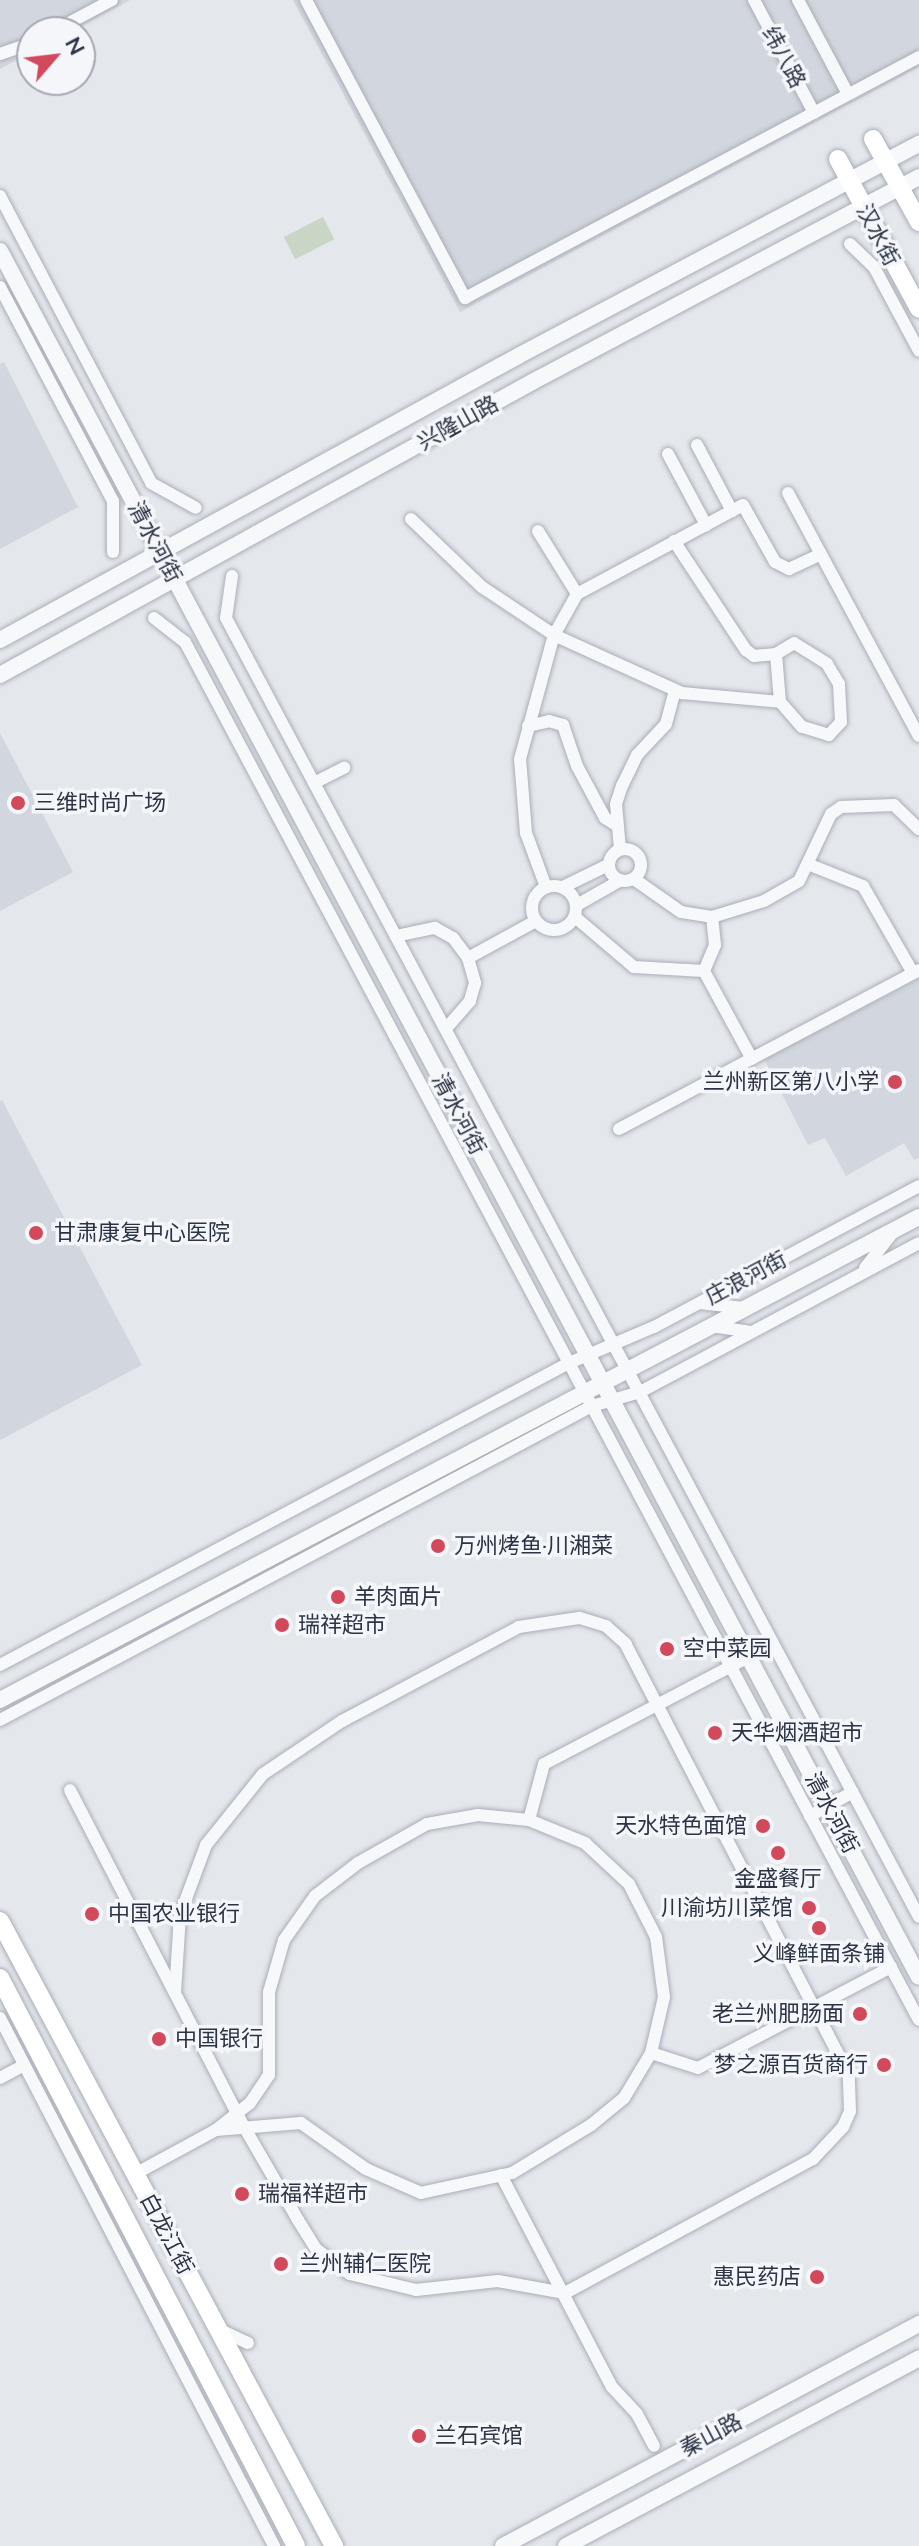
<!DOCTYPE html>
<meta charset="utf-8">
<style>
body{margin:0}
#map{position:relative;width:919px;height:2546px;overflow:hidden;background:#e4e7ec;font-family:Mulish,"Noto Sans SC",sans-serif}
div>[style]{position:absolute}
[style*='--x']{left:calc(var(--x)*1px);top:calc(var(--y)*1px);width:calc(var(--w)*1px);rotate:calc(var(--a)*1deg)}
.built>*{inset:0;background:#d2d6de}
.green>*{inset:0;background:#c9d6c5;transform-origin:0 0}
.roads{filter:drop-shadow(0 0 2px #a9aeb7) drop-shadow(0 0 2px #a9aeb7)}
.minor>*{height:12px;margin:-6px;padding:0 6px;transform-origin:6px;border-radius:6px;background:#f7f8fa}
.minor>.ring{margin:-6px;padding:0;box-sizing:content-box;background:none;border:12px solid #f7f8fa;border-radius:50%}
.tertiary>*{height:16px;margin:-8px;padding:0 8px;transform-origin:8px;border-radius:8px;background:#f7f8fa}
.secondary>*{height:18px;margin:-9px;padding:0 9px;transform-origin:9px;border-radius:9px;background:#fff}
.dots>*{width:22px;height:22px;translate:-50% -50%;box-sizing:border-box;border:4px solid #f4f6f9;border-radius:50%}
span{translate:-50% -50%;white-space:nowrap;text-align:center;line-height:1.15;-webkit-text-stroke:7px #f4f6f9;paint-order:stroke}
.street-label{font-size:22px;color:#2b3445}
.poi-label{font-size:22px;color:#2b3445}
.left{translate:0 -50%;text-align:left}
.right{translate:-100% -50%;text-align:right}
.north{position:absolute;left:16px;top:16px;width:80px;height:80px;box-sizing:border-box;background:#f4f6f9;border:2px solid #a4a8b1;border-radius:50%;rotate:62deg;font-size:22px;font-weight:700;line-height:32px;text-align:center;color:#2b3445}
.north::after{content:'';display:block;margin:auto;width:28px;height:36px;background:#d1495b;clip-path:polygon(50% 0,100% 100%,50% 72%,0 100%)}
</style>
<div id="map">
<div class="built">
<i style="clip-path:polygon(0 0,130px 0,70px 32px,32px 32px,32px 52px,0 69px)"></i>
<i style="clip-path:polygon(293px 0,919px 0,919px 67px,460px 312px)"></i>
<i style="clip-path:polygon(4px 362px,78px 507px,0 549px,0 364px)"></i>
<i style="clip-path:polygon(0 733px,73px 872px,0 911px)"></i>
<i style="clip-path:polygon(919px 979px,919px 1158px,914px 1160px,904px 1143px,846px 1176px,825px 1138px,808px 1145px,764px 1059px)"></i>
<i style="clip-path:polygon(2px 1100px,142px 1365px,0 1440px,0 1101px)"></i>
</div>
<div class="green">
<i style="left:323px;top:217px;width:25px;height:44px;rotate:63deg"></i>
</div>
<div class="roads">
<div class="minor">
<i style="--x:306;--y:0;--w:338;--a:61.9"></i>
<i style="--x:465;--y:298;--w:514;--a:-27.96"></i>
<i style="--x:754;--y:0;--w:128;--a:62"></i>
<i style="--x:798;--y:0;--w:106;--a:62"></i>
<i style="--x:52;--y:32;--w:68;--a:-28.1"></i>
<i style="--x:0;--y:54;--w:34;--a:-19"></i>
<i style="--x:0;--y:196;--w:324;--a:62.2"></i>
<i style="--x:151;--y:483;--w:51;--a:29.1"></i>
<i style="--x:850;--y:244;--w:33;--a:44"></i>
<i style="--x:874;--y:267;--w:95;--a:61.8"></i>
<i style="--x:0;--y:287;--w:242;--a:62.2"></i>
<i style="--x:113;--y:501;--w:51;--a:90"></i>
<i style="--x:697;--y:445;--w:75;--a:62.1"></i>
<i style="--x:668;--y:454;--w:81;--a:61.8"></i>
<i style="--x:788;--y:493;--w:276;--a:61.7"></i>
<i style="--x:411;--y:519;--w:98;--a:43.8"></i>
<i style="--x:482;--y:587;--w:87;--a:33.7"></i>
<i style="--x:554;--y:635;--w:141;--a:24.4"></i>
<i style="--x:682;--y:693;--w:98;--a:5.2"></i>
<i style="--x:538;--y:531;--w:74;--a:58.2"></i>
<i style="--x:674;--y:541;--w:131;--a:56.6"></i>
<i style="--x:746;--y:650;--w:10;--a:37"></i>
<i style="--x:754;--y:656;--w:22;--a:-5"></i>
<i style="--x:232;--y:576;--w:42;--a:98.1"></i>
<i style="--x:226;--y:618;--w:1472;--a:61.92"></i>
<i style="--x:154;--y:618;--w:39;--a:38"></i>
<i style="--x:185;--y:642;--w:1561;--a:61.96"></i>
<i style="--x:794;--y:643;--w:39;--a:32"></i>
<i style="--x:827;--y:664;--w:23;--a:59"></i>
<i style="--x:839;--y:684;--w:38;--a:87"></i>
<i style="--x:841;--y:722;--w:18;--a:133"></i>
<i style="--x:829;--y:735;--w:28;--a:-163"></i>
<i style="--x:802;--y:727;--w:33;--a:-131"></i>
<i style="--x:780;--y:702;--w:48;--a:-94.8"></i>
<i style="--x:776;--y:654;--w:21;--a:-31"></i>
<i style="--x:528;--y:726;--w:22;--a:-13"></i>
<i style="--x:549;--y:721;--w:15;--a:16"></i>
<i style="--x:563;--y:725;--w:43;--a:71.1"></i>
<i style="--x:577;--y:766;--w:59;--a:61.7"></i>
<i style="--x:605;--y:818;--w:13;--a:32"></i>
<i style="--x:314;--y:783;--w:34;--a:-27"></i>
<i class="ring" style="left:609px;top:849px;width:20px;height:20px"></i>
<i style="--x:620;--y:849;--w:45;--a:-95.1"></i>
<i style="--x:616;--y:804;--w:19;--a:-72"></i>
<i style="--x:622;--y:786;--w:34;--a:-64"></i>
<i style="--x:637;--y:755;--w:42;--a:-46.9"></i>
<i style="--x:666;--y:724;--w:34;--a:-75"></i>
<i style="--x:810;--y:865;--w:57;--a:21.6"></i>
<i style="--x:863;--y:886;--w:100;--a:60.1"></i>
<i style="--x:634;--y:879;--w:57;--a:35.1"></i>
<i style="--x:681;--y:912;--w:31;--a:9"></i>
<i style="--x:712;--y:917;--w:54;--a:-17.1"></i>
<i style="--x:764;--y:901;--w:40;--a:-29.7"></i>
<i style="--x:799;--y:881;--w:74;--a:-64.5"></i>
<i style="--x:831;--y:814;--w:12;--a:-35"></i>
<i style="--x:841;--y:807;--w:53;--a:-2.2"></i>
<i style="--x:894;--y:805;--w:35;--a:44"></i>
<i class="ring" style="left:532px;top:886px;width:32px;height:32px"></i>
<i style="--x:546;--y:887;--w:58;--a:-110.3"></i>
<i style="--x:526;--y:833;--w:74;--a:-94.6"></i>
<i style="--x:520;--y:759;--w:129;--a:-74.7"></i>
<i style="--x:554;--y:635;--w:47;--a:-60.7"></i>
<i style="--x:577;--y:594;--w:188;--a:-28.2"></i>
<i style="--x:743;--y:505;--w:65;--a:60.7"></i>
<i style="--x:775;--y:562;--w:16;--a:27"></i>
<i style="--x:789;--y:569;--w:35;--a:-25"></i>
<i style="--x:563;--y:887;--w:50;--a:-26.1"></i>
<i style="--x:577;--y:905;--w:48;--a:-29.7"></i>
<i style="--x:575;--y:917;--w:77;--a:40.3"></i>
<i style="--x:634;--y:967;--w:70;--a:3.3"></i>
<i style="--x:396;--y:936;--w:40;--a:-12"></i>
<i style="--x:435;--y:928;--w:21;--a:29"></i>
<i style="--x:453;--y:938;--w:25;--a:53"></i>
<i style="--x:468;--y:958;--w:26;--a:74"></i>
<i style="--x:475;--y:983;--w:19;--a:106"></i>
<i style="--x:470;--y:1001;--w:37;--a:131"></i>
<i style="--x:468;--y:958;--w:77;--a:-28.6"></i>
<i style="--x:704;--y:971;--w:100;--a:61.4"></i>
<i style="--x:704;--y:971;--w:28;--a:-67"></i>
<i style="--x:715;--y:945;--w:28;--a:-96"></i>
<i style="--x:619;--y:1129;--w:340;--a:-27.9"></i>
<i style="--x:865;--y:1268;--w:46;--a:-52.1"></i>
<i style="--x:700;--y:1303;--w:44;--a:6.5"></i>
<i style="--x:711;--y:1326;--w:40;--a:8.5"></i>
<i style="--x:0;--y:1665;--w:644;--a:-27.96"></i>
<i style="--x:569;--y:1363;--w:92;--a:-23"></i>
<i style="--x:654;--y:1327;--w:300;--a:-28"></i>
<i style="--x:0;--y:1720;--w:670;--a:-27.94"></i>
<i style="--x:592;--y:1406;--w:50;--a:-16.3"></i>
<i style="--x:640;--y:1392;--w:316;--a:-28.1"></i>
<i style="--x:70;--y:1790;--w:377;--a:62.7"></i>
<i style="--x:243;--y:2125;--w:110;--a:59.9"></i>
<i style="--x:298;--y:2220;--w:34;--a:58"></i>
<i style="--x:316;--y:2249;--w:42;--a:36.3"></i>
<i style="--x:350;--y:2274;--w:68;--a:13.6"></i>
<i style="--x:416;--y:2290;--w:82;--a:-6.3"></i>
<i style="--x:498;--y:2281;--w:68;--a:10.2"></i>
<i style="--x:565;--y:2293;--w:282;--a:-28.4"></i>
<i style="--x:813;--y:2159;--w:44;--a:-46.8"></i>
<i style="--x:843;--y:2127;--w:17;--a:-66"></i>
<i style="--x:850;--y:2111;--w:36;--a:-92"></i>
<i style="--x:849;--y:2075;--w:485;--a:-117.4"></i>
<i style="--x:626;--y:1644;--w:27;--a:-138"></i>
<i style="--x:606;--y:1626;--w:28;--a:-163"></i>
<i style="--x:579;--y:1618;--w:61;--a:171.5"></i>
<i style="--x:519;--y:1627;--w:200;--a:152"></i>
<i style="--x:342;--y:1721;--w:95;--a:146.1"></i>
<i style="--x:263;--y:1774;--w:91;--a:128.8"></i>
<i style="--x:206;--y:1845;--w:75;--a:110.4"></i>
<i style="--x:180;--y:1915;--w:78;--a:93.7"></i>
<i style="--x:810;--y:1816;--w:49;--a:-29.2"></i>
<i style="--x:529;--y:1820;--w:58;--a:-75"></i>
<i style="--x:544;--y:1764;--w:231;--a:-27.6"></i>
<i style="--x:0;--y:2018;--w:595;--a:62.57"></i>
<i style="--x:651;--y:2053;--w:49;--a:17.7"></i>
<i style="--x:698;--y:2068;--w:218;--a:-27.6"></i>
<i style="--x:0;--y:2078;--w:27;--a:-28"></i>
<i style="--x:135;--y:2174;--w:92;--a:-28.5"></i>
<i style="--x:216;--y:2130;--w:43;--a:-38.5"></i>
<i style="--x:250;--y:2103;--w:34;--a:-56"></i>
<i style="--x:269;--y:2075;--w:83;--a:-90"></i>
<i style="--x:269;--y:1992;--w:54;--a:-73.9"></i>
<i style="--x:284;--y:1940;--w:54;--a:-54.8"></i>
<i style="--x:315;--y:1896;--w:54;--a:-37.5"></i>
<i style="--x:358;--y:1863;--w:79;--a:-29.5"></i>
<i style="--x:427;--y:1824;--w:52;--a:-10"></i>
<i style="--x:478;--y:1815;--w:51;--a:5.6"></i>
<i style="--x:529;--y:1820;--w:61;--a:22.3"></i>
<i style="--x:585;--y:1843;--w:60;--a:43"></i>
<i style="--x:629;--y:1884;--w:59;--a:63"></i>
<i style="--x:656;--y:1937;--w:61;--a:82.4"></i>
<i style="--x:664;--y:1997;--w:57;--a:103.1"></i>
<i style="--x:651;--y:2053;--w:52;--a:121"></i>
<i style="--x:624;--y:2098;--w:43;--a:140.7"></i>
<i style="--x:591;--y:2125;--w:92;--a:148.7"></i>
<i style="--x:512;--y:2173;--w:93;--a:167.6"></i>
<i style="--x:421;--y:2193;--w:60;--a:-156.4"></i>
<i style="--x:366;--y:2169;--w:80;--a:-144.7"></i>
<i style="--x:301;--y:2123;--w:85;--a:175.3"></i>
<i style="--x:501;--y:2175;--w:239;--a:62.4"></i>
<i style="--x:612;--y:2387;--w:37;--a:47"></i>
<i style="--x:637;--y:2414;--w:36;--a:62"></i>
<i style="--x:218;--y:2329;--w:33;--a:25"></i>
</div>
<div class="tertiary">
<i style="--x:0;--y:251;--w:1955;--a:61.97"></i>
<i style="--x:0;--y:640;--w:591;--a:-28.73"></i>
<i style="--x:518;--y:356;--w:454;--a:-27.9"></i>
<i style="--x:0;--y:675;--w:607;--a:-28.84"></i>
<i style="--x:532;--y:382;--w:438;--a:-27.9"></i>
<i style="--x:0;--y:1700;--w:1038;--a:-27.73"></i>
<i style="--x:503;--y:2546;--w:472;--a:-28.1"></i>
<i style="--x:566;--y:2546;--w:400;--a:-28"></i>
</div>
<div class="secondary">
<i style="--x:873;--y:139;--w:95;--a:61"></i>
<i style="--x:838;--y:159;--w:170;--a:61.6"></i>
<i style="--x:0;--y:1921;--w:709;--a:61.88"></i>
<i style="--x:0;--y:1978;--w:640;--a:62.47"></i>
</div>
</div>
<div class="dots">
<i style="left:18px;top:803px;background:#d1495b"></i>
<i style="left:895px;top:1082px;background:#d1495b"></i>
<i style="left:36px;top:1233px;background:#d1495b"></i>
<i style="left:438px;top:1546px;background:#d1495b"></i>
<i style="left:338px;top:1597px;background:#d1495b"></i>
<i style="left:282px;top:1625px;background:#d1495b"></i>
<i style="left:667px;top:1649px;background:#d1495b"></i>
<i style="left:715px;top:1733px;background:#d1495b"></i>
<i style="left:763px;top:1826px;background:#d1495b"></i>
<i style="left:778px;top:1853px;background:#d1495b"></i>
<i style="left:809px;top:1908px;background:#d1495b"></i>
<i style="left:92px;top:1914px;background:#d1495b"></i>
<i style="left:819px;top:1928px;background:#d1495b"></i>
<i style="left:860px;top:2014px;background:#d1495b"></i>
<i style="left:159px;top:2039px;background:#d1495b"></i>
<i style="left:884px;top:2065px;background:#d1495b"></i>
<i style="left:242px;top:2194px;background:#d1495b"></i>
<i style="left:281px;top:2264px;background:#d1495b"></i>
<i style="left:817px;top:2277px;background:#d1495b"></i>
<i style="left:419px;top:2436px;background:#d1495b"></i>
</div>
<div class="street-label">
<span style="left:784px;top:57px;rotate:62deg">纬八路</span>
<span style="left:878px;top:235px;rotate:62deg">汉水街</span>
<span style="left:458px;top:423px;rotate:-29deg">兴隆山路</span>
<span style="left:155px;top:542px;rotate:62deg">清水河街</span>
<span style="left:459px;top:1114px;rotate:62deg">清水河街</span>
<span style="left:746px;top:1278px;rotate:-28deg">庄浪河街</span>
<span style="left:832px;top:1813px;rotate:62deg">清水河街</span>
<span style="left:167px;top:2234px;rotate:62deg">白龙江街</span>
<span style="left:711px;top:2435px;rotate:-28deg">秦山路</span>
</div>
<div class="poi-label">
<span class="left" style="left:34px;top:803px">三维时尚广场</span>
<span class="right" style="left:879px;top:1082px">兰州新区第八小学</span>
<span class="left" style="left:54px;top:1233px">甘肃康复中心医院</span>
<span class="left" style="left:454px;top:1546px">万州烤鱼·川湘菜</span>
<span class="left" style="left:354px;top:1597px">羊肉面片</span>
<span class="left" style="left:298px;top:1625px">瑞祥超市</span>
<span class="left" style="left:683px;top:1649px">空中菜园</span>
<span class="left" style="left:731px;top:1733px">天华烟酒超市</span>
<span class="right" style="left:747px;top:1826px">天水特色面馆</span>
<span style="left:778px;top:1879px">金盛餐厅</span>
<span class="right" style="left:793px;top:1908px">川渝坊川菜馆</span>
<span class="left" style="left:108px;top:1914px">中国农业银行</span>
<span style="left:819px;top:1954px">义峰鲜面条铺</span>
<span class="right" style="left:844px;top:2014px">老兰州肥肠面</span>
<span class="left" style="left:175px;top:2039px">中国银行</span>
<span class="right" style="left:868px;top:2065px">梦之源百货商行</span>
<span class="left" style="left:258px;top:2194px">瑞福祥超市</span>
<span class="left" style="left:299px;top:2264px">兰州辅仁医院</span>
<span class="right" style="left:801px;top:2277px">惠民药店</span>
<span class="left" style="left:435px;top:2436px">兰石宾馆</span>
</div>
<div class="north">N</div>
</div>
